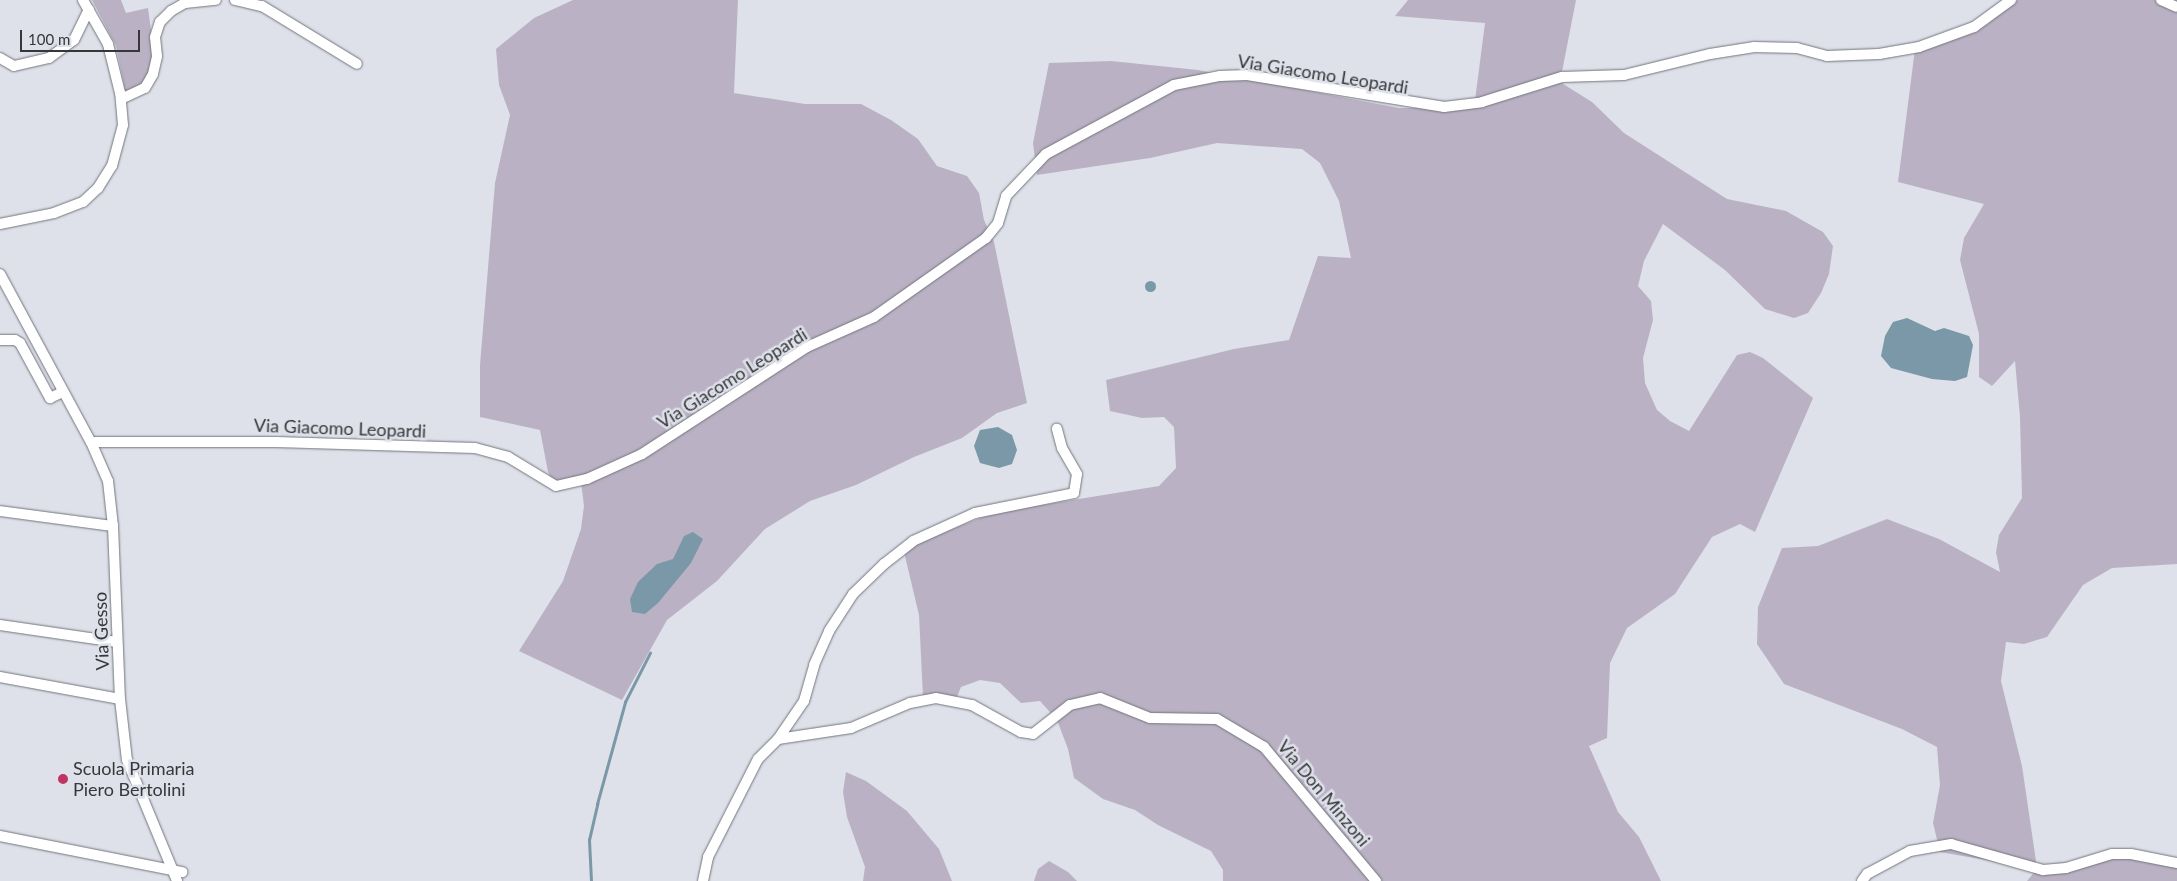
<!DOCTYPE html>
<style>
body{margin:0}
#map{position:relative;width:2177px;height:881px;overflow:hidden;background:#dee1e9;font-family:Lato,sans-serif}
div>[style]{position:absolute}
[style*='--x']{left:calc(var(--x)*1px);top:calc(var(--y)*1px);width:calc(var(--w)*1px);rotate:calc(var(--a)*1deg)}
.green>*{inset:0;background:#bab2c4}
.water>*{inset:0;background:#7a98a7}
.round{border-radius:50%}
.stream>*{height:2.5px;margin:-1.25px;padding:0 1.25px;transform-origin:1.25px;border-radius:1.25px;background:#7a98a7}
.roads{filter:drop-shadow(0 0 1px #72757c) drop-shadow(0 0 1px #72757c)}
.minor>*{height:10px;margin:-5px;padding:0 5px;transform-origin:5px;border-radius:5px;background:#fff}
.dots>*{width:14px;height:14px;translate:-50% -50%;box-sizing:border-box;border:2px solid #dee1e9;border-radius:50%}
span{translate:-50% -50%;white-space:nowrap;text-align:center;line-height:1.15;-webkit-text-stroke:5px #dee1e9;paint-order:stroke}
.street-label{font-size:18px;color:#36373a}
.poi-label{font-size:18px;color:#36373a}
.left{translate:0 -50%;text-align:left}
.scale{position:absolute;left:20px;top:30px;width:120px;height:22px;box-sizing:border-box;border:2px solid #36373a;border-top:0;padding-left:6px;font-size:15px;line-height:18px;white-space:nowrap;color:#36373a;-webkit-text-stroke:4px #dee1e9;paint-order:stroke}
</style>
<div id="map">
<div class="green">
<i style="clip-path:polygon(92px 0,121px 0,126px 13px,148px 8px,155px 60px,146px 84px,126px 94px,116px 46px)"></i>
<i style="clip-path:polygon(573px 0,738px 0,734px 93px,805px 104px,861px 104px,891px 120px,918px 139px,937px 166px,967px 176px,979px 193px,984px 220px,994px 242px,1027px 403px,997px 413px,962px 438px,914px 457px,856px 485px,810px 501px,765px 529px,717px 581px,667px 620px,622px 700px,519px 651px,563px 581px,581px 529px,584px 506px,581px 482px,558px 491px,548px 472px,540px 430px,480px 417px,480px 365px,495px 183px,510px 115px,499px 85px,496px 49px,534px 18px)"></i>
<i style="clip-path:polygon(1408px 0,1576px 0,1560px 82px,1592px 102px,1624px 133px,1727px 199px,1786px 211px,1823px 232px,1833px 246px,1829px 274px,1821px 293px,1808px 313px,1794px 318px,1765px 309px,1725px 270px,1663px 224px,1644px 261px,1638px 286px,1651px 301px,1653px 320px,1643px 358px,1645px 383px,1657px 410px,1670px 421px,1689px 431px,1737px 355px,1750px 352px,1763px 358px,1813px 398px,1755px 532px,1740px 524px,1712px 537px,1675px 594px,1627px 628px,1610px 663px,1607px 738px,1589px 746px,1618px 812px,1639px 837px,1661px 881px,1223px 881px,1223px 870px,1211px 851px,1158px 825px,1135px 810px,1103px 799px,1074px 778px,1068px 749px,1057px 720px,1040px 701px,1021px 703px,1000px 683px,980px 680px,961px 687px,955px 702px,923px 697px,919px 615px,904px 552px,914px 544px,993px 513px,1159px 486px,1176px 468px,1174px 427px,1164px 417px,1142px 418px,1110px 411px,1106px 380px,1234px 349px,1289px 340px,1318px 256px,1351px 258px,1339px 201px,1320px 163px,1302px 149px,1217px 143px,1150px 158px,1037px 175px,1033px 143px,1049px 63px,1111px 61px,1198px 70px,1399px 108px,1474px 108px,1485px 23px,1395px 16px)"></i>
<i style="clip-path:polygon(2017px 0,2177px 0,2177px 564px,2112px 568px,2083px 585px,2047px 637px,2024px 644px,2006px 642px,2001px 681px,2022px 766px,2037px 868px,2113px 855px,2177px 864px,2177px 881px,2027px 881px,2037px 869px,1940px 852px,1933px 823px,1940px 785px,1937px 747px,1902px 729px,1784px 684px,1757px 644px,1758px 607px,1782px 548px,1818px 546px,1887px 519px,1939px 539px,2000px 572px,1996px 552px,1999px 535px,2022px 498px,2020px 417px,2015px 361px,1992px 386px,1979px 377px,1979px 334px,1960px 260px,1964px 238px,1984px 204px,1898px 182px,1915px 49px,1948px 42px,1986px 25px)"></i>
<i style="clip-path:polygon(846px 772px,866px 781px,907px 811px,939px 849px,952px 881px,863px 881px,865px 867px,847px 817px,843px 792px)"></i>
<i style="clip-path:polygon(1049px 861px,1068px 872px,1077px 881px,1034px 881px,1038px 869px)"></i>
</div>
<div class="water">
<i class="round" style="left:1144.5px;top:280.5px;width:11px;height:11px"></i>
<i style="clip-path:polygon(1907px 318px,1935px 331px,1944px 328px,1969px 336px,1973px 345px,1967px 377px,1955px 381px,1932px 379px,1891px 368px,1881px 356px,1885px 336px,1893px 322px)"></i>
<i style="clip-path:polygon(998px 427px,1012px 435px,1017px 450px,1012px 464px,999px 468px,980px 463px,974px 446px,980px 430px)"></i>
<i style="clip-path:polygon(693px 532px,703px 539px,691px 563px,658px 603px,645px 614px,632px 612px,630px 599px,638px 582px,657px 564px,673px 559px,684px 536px)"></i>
</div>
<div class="stream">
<i style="--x:591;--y:881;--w:41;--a:-92.8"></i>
<i style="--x:589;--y:840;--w:37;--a:-77"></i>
<i style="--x:597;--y:804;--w:106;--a:-74.6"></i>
<i style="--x:625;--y:702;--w:55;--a:-63"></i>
</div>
<div class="roads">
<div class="minor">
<i style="--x:235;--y:0;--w:28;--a:13"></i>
<i style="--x:262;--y:6;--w:111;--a:31.4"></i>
<i style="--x:2161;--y:0;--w:17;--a:24"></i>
<i style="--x:0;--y:58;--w:16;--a:30"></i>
<i style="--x:14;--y:66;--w:36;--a:-13"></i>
<i style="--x:49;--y:58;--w:31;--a:-36"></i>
<i style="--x:74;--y:40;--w:34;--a:-64"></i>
<i style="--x:121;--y:99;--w:26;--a:-25"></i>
<i style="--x:145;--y:88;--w:16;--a:-60"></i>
<i style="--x:153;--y:74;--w:18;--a:-77"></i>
<i style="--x:157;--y:56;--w:19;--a:-96"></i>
<i style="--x:155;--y:37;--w:16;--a:-72"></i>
<i style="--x:160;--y:22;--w:16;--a:-45"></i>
<i style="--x:171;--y:11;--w:16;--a:-30"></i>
<i style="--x:185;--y:3;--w:31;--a:-6"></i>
<i style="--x:0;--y:224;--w:55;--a:-11.5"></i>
<i style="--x:54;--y:213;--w:31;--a:-21"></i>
<i style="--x:83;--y:202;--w:21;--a:-43"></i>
<i style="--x:98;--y:188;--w:26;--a:-58"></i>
<i style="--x:112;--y:166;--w:42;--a:-75"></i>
<i style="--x:123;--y:125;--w:32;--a:-95"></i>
<i style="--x:120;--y:93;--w:50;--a:-103.8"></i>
<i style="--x:108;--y:44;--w:51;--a:-119.6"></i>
<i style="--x:0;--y:274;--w:191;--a:61.6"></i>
<i style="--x:91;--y:442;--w:43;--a:66.4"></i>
<i style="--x:108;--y:481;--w:45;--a:83.7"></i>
<i style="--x:113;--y:526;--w:173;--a:87.7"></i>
<i style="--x:120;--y:699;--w:61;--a:83.5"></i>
<i style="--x:127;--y:760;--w:131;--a:67.5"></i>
<i style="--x:0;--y:340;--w:15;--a:0"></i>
<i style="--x:15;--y:340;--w:6;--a:31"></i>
<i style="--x:20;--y:343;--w:63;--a:61.4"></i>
<i style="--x:50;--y:398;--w:14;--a:-25"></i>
<i style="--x:91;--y:442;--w:185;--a:0"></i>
<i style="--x:276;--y:442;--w:199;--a:1.7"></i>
<i style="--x:475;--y:448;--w:34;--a:15"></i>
<i style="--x:508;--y:457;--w:56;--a:31.1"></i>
<i style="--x:556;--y:486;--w:32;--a:-13"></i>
<i style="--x:587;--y:479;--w:60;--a:-24.4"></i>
<i style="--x:642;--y:454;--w:197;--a:-33"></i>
<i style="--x:807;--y:347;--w:73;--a:-24.1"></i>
<i style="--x:874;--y:317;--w:137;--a:-35.2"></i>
<i style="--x:986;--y:238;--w:19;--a:-51"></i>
<i style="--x:998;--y:223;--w:28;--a:-73"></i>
<i style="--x:1006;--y:196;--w:58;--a:-46.4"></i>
<i style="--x:1046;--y:154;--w:145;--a:-28.3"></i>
<i style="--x:1174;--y:85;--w:47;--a:-11.1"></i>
<i style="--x:1220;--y:76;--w:27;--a:-2"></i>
<i style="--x:1247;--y:75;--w:200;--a:9.2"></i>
<i style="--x:1444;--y:107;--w:38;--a:-7"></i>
<i style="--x:1482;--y:102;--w:84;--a:-17.4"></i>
<i style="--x:1562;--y:77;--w:62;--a:-1.8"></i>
<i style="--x:1624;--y:75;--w:89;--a:-13.7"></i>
<i style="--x:1710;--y:54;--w:45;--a:-9"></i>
<i style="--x:1754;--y:47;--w:43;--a:1.3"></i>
<i style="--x:1797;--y:48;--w:31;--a:15"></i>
<i style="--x:1827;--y:56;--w:52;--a:-2.2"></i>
<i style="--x:1879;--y:54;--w:41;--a:-9.9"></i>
<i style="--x:1919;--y:47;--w:59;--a:-20"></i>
<i style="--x:1974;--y:27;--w:46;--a:-36.1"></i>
<i style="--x:0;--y:511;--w:114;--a:7.6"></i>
<i style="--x:0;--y:625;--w:118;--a:8.3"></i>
<i style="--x:0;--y:677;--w:122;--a:10.4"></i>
<i style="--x:778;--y:739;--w:46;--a:-55.6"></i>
<i style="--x:804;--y:701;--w:37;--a:-74"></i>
<i style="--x:814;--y:665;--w:37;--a:-66"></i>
<i style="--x:829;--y:631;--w:44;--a:-57"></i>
<i style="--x:853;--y:594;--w:43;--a:-44.1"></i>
<i style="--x:884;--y:564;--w:37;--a:-38"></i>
<i style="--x:913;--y:541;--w:68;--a:-24.3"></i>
<i style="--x:975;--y:513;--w:101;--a:-11.4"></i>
<i style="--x:1074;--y:493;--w:19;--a:-81"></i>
<i style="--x:1077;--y:474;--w:30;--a:-120"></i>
<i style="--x:1062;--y:448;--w:20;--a:-105"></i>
<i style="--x:0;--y:836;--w:186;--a:11.2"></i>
<i style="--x:703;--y:881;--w:25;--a:-78"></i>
<i style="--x:708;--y:857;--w:110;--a:-63"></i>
<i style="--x:758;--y:759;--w:28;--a:-45"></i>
<i style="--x:778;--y:739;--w:74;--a:-8.6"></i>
<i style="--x:851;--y:728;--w:64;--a:-23"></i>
<i style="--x:910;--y:703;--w:26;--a:-11"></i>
<i style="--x:936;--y:698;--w:37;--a:11"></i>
<i style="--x:972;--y:705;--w:56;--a:28.9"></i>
<i style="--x:1021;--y:732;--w:12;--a:9"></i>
<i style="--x:1033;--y:734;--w:47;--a:-38.1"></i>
<i style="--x:1070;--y:705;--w:31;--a:-13"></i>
<i style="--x:1100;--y:698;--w:54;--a:21.8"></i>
<i style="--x:1150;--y:718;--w:67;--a:0.9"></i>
<i style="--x:1217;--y:719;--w:55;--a:30.8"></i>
<i style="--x:1264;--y:747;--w:175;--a:50.1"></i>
<i style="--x:1862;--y:881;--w:9;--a:-54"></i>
<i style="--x:1867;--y:874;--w:49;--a:-28.1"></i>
<i style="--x:1910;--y:851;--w:42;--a:-9.7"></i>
<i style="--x:1951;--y:844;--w:96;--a:15.8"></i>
<i style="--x:2043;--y:870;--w:23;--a:-5"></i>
<i style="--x:2066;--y:868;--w:48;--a:-16.9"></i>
<i style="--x:2112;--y:854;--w:19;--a:0"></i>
<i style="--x:2131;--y:854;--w:47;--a:11.1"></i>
</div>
</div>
<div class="dots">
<i style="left:63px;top:779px;background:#c03362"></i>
</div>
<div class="street-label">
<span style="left:1323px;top:74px;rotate:9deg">Via Giacomo Leopardi</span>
<span style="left:732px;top:378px;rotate:-32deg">Via Giacomo Leopardi</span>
<span style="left:340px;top:428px;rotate:2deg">Via Giacomo Leopardi</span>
<span style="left:101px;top:631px;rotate:-92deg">Via Gesso</span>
<span style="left:1324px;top:793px;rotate:50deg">Via Don Minzoni</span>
</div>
<div class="poi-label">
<span class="left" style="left:73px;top:779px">Scuola Primaria<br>Piero Bertolini</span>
</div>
<div class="scale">100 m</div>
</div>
